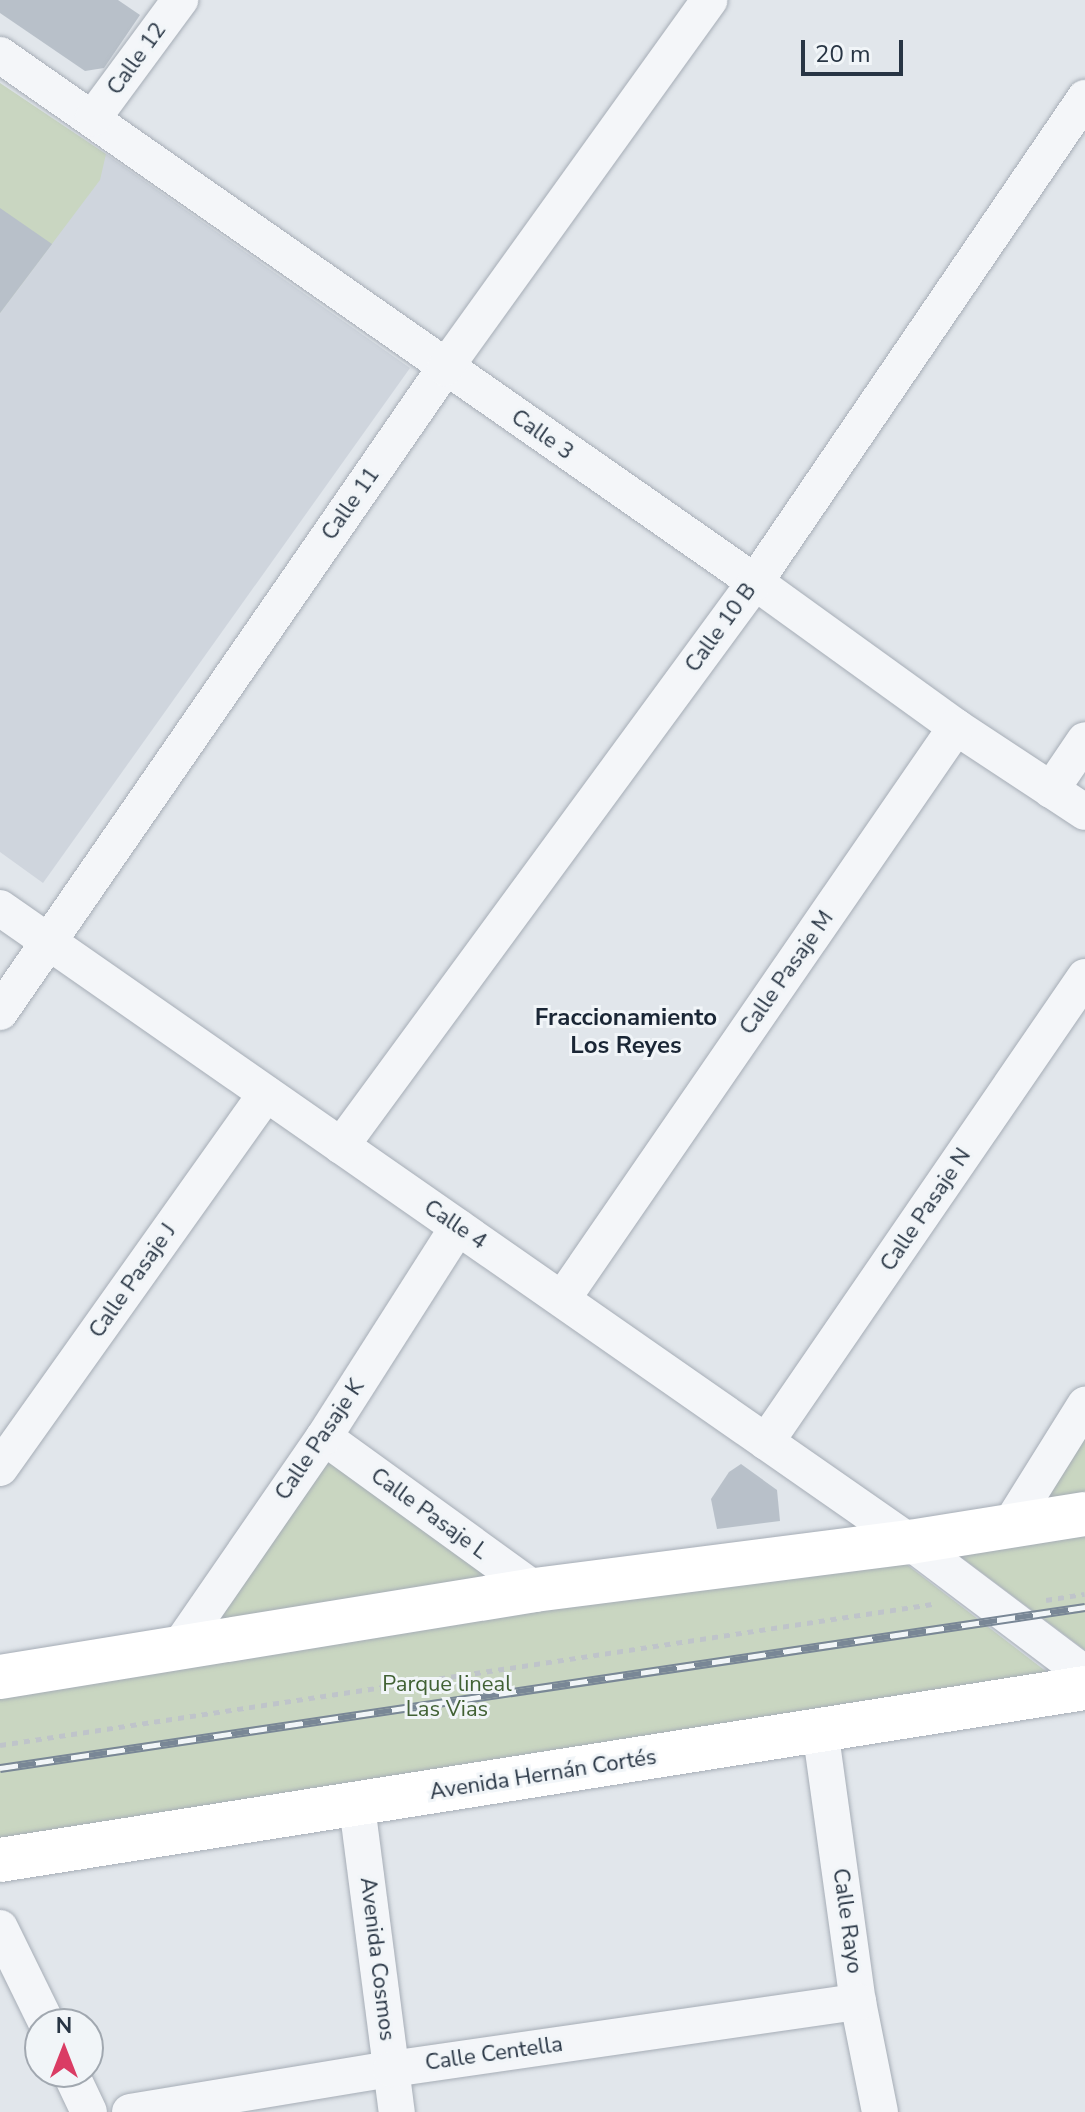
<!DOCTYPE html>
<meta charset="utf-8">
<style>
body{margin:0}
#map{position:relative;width:1085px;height:2112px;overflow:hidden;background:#e1e6eb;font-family:"Nunito Sans",sans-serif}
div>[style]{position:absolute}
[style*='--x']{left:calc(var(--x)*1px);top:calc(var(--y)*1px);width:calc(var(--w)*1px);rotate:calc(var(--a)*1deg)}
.built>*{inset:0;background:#cfd5dd}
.green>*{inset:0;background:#c9d6c1}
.building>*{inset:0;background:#b8c0c9}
.path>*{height:5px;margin-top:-2.5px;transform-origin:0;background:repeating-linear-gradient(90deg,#bfc4ca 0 6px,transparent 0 12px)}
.roads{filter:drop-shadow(0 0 2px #a6adb6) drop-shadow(0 0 2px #a6adb6)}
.minor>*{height:36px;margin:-18px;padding:0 18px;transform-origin:18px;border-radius:18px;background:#f4f6f9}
.major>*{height:44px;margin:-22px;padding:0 22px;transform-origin:22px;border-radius:22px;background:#fff}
.rail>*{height:9px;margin-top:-4.5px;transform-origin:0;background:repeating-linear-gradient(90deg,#f1f5f8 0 18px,#798796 0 36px);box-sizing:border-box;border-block:2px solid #798796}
span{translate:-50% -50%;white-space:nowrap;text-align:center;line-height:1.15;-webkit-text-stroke:6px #f1f5f8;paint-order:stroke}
.street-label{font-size:22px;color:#283544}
.park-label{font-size:22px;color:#416134}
.neighbourhood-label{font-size:24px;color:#1a2635;font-weight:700}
.north{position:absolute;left:24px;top:2008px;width:80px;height:80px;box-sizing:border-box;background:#f1f5f8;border:2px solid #a1a8b0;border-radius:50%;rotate:0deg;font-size:22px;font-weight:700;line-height:32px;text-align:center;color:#283544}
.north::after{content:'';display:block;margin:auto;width:28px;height:36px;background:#da3c64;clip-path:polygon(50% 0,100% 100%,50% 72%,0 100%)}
.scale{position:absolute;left:801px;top:40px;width:102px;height:36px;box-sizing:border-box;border:4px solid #283544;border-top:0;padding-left:10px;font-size:24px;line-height:28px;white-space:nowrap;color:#283544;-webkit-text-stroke:6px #f1f5f8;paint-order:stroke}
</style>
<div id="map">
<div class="built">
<i style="clip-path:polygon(106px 154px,410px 368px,43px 883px,0 852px,0 302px)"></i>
</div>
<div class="green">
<i style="clip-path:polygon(0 83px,106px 154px,100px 180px,0 313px)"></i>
<i style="clip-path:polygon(1085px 1437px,1085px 1502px,1035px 1509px)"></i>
<i style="clip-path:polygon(328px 1453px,503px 1583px,205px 1632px)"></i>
<i style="clip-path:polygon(1085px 1527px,1085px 1650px,949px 1548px)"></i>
<i style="clip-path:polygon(897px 1557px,1056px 1679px,0 1847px,0 1694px,287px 1644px)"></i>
</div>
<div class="building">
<i style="clip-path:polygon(0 0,118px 0,140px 15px,104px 68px,85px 71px,0 13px)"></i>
<i style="clip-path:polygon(0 208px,52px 244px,0 313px)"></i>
<i style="clip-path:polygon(741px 1464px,777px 1490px,780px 1521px,717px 1529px,711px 1499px,729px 1472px)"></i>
</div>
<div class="path">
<i style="--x:1046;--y:1600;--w:39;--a:-9"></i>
<i style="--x:0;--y:1745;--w:943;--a:-8.6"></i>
</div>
<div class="roads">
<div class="minor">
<i style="--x:0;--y:55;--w:921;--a:34.92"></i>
<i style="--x:755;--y:582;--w:248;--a:35.8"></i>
<i style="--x:956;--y:727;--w:154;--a:33.4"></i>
<i style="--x:93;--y:118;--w:147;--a:-53.6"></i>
<i style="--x:1051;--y:790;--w:60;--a:-55.8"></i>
<i style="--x:0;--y:908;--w:1109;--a:34.87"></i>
<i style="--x:910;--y:1542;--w:219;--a:37"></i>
<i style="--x:0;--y:1012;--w:783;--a:-55.36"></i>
<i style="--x:445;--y:368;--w:453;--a:-54.3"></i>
<i style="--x:341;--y:1146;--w:700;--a:-53.72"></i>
<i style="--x:755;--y:582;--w:586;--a:-55.71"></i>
<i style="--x:563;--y:1298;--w:693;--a:-55.46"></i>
<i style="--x:324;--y:1437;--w:261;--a:35.9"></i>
<i style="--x:766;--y:1442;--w:564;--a:-55.55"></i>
<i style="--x:0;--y:1468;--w:459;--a:-54.6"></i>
<i style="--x:1010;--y:1525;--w:142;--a:-58"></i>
<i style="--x:177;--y:1650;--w:259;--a:-55.4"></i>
<i style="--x:324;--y:1437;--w:249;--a:-57.5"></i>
<i style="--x:820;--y:1729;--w:276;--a:82.1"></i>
<i style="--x:858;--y:2002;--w:112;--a:78.7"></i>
<i style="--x:357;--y:1806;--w:309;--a:82.6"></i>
<i style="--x:0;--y:1928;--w:107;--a:63.9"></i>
<i style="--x:70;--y:2072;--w:44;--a:64.6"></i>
<i style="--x:130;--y:2112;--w:265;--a:-9.4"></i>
<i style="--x:391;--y:2069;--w:472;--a:-8.2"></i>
</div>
<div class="major">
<i style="--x:0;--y:1677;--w:542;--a:-9.24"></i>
<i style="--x:535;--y:1590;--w:378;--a:-7.3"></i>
<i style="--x:910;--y:1542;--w:177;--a:-9.1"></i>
<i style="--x:0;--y:1860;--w:1099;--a:-9.01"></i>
</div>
</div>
<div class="rail">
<i style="--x:0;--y:1768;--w:1097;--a:-8.44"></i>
</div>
<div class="street-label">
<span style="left:137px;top:59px;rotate:-54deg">Calle 12</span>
<span style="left:542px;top:435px;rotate:35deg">Calle 3</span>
<span style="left:351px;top:504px;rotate:-55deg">Calle 11</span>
<span style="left:721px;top:628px;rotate:-54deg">Calle 10 B</span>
<span style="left:787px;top:973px;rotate:-55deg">Calle Pasaje M</span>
<span style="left:926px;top:1210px;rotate:-56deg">Calle Pasaje N</span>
<span style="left:455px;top:1225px;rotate:34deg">Calle 4</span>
<span style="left:133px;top:1281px;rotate:-55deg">Calle Pasaje J</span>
<span style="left:320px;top:1440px;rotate:-56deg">Calle Pasaje K</span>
<span style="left:429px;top:1514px;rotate:36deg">Calle Pasaje L</span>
<span style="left:543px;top:1775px;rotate:-9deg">Avenida Hernán Cortés</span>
<span style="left:847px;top:1921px;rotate:82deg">Calle Rayo</span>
<span style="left:377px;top:1959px;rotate:83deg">Avenida Cosmos</span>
<span style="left:494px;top:2054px;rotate:-8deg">Calle Centella</span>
</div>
<div class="park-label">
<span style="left:447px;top:1697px">Parque lineal<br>Las Vias</span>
</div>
<div class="neighbourhood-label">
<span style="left:626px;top:1032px">Fraccionamiento<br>Los Reyes</span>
</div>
<div class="north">N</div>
<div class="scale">20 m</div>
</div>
